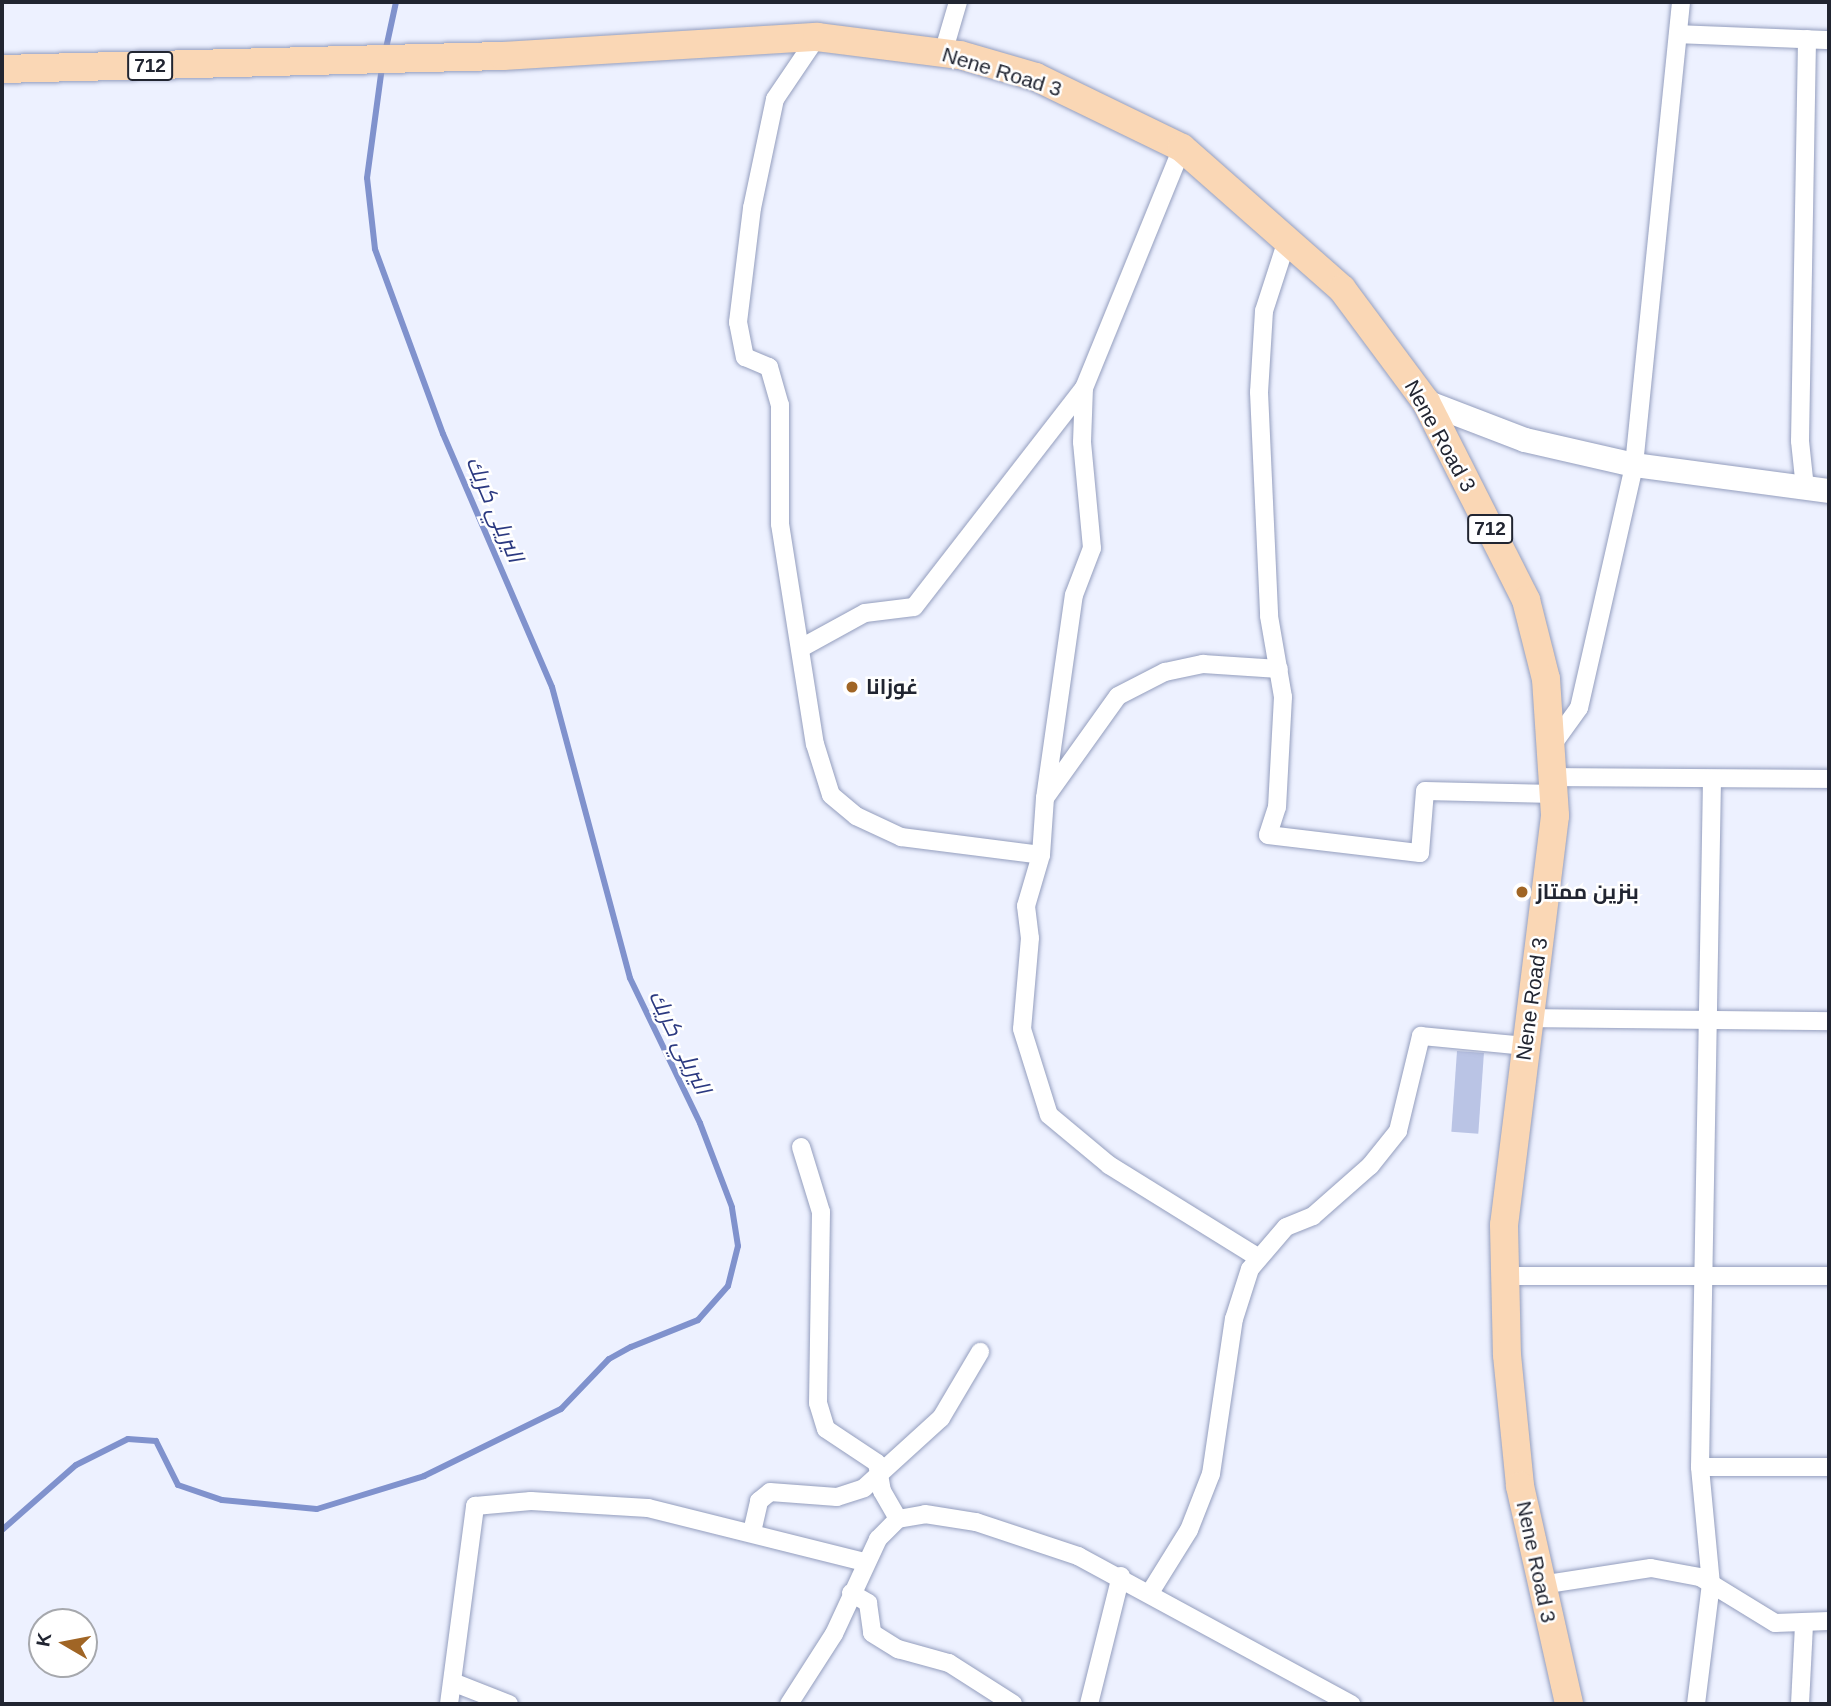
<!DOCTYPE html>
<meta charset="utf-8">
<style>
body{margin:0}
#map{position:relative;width:1831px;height:1706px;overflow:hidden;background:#edf1ff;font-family:Arial,Cairo,sans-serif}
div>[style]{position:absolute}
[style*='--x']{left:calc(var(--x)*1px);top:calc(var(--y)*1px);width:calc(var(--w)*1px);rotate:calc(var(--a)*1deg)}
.stream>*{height:6px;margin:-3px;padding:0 3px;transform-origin:3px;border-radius:3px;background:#8092cd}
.building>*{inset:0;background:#bac4e5;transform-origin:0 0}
.roads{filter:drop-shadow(0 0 2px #949ebe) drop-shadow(0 0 2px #949ebe)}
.street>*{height:18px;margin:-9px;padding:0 9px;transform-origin:9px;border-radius:9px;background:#fff}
.secondary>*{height:24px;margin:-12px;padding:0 12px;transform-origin:12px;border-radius:12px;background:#fff}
.primary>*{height:28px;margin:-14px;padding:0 14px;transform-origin:14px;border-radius:14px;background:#fad7b5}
.dots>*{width:19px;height:19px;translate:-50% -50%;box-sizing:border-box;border:4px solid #fff;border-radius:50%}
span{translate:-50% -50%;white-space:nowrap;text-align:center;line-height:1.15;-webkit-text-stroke:5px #fff;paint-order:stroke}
.shield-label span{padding:2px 5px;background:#fff;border:2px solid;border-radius:5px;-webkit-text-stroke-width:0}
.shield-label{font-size:19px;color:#212531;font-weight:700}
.street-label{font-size:21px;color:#212531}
.poi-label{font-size:21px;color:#212531;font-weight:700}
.left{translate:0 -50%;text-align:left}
.water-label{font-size:23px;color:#2b3980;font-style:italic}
.frame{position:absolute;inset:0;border:4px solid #212531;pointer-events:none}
.north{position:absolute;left:28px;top:1608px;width:70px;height:70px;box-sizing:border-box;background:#fff;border:2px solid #a6a8ad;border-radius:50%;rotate:280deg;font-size:19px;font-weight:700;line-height:28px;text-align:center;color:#212531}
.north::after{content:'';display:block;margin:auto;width:24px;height:32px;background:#a06525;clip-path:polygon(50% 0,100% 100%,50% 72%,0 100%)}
</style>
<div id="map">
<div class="stream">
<i style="--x:385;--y:53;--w:52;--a:-77.8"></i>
<i style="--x:2;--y:1530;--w:98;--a:-41.3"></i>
<i style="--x:76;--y:1465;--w:58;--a:-26.6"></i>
<i style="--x:128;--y:1439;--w:28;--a:4"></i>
<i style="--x:156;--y:1441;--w:49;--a:63.4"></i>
<i style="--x:178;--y:1485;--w:46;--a:18.8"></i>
<i style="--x:222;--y:1500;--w:95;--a:5.4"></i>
<i style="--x:317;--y:1509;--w:112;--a:-17.1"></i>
<i style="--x:424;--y:1476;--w:153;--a:-26.1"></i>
<i style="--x:561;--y:1409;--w:69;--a:-46.2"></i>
<i style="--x:609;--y:1359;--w:25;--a:-29"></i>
<i style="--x:631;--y:1347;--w:72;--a:-21.9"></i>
<i style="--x:698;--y:1320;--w:45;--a:-48.6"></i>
<i style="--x:728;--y:1286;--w:41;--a:-76"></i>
<i style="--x:738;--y:1246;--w:39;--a:-99"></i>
<i style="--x:732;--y:1207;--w:90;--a:-110.9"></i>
<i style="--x:700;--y:1123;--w:161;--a:-115.8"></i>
<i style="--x:630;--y:978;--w:301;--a:-105"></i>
<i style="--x:552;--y:687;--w:275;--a:-113.3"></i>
<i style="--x:443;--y:434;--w:197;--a:-110.2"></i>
<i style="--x:375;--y:249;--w:71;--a:-96.4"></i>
<i style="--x:367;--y:178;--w:112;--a:-82.3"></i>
</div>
<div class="building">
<i style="left:1457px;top:1051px;width:27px;height:81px;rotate:4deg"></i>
</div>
<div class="roads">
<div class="street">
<i style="--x:1678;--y:34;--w:151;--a:2.3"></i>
<i style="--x:817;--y:37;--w:75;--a:124.1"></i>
<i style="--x:775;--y:99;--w:111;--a:101.9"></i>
<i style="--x:752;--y:208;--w:115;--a:97"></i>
<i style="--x:738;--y:322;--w:36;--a:79"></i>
<i style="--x:745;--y:357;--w:26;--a:23"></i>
<i style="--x:769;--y:367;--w:40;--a:74"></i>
<i style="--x:780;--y:405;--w:119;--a:90"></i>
<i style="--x:780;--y:524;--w:223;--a:81"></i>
<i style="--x:815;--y:744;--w:53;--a:72.6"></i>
<i style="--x:831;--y:795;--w:33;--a:40"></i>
<i style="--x:856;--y:816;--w:50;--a:25"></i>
<i style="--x:901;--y:837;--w:141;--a:7.3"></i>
<i style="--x:1041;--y:855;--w:53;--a:106.4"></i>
<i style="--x:1026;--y:906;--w:32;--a:83"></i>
<i style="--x:1030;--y:938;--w:91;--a:95"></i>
<i style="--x:1022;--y:1029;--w:90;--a:72.6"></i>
<i style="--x:1049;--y:1115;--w:78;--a:39.8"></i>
<i style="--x:1109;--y:1165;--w:176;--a:31.8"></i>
<i style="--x:943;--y:53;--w:53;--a:-73.6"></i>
<i style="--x:1288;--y:237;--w:78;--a:108"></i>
<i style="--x:1264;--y:311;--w:81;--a:93.5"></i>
<i style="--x:1259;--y:392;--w:224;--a:87.4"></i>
<i style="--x:1269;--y:616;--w:82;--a:80.2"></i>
<i style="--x:1283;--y:697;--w:110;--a:93.1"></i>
<i style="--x:1277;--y:807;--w:29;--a:108"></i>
<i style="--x:1268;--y:835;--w:153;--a:6.8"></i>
<i style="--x:1420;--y:853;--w:62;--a:-85.4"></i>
<i style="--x:1425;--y:791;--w:129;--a:1.3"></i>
<i style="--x:1805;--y:488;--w:47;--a:-96.1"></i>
<i style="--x:1800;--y:441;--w:402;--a:-89"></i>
<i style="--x:801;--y:648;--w:73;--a:-28.7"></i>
<i style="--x:865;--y:613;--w:49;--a:-7"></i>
<i style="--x:914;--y:607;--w:277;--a:-52.2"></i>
<i style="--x:1553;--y:744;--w:44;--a:-54.2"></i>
<i style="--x:1579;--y:708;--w:249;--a:-77.2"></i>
<i style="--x:1634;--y:465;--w:465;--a:-84.2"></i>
<i style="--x:1554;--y:777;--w:275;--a:0.4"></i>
<i style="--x:1045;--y:798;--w:205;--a:-81.9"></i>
<i style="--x:1074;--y:595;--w:50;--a:-69"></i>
<i style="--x:1092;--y:548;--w:106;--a:-95.4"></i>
<i style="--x:1082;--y:442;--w:54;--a:-87.9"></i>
<i style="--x:1084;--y:388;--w:259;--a:-67.8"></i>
<i style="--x:1041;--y:855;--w:57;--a:-86"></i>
<i style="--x:1045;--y:798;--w:125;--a:-54.4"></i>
<i style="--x:1118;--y:696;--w:53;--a:-27.1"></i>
<i style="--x:1165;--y:672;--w:39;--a:-12"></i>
<i style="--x:1203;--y:664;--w:76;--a:3.8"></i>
<i style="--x:1529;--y:1018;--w:300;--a:0.6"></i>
<i style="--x:801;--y:1147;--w:68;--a:72.9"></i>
<i style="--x:821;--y:1212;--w:191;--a:90.9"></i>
<i style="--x:818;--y:1403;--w:27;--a:73"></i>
<i style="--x:826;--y:1429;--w:61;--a:33.7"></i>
<i style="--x:877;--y:1463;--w:28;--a:80"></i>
<i style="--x:882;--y:1491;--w:32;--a:60"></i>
<i style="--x:1505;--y:1276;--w:324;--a:0"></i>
<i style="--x:1700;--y:1467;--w:129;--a:0"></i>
<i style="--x:752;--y:1532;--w:32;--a:-77"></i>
<i style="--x:759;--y:1501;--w:14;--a:-39"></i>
<i style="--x:770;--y:1492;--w:67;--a:4.3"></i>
<i style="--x:837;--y:1497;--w:28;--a:-18"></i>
<i style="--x:864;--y:1488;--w:104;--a:-42.3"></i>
<i style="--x:941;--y:1418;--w:77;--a:-59.4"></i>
<i style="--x:1541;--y:1585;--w:111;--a:-8.8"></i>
<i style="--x:1651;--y:1568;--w:50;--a:10.4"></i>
<i style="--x:1700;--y:1577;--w:88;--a:31.5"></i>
<i style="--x:1775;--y:1623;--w:54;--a:-2.1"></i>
<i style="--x:1151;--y:1591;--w:72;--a:-58.1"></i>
<i style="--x:1189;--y:1530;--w:60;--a:-68.6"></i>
<i style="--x:1211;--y:1474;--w:157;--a:-81.6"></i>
<i style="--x:1234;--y:1319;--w:52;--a:-72.3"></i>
<i style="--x:1250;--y:1269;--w:55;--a:-49.4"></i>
<i style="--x:1286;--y:1227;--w:29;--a:-22"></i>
<i style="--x:1313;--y:1216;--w:76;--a:-41.3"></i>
<i style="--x:1370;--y:1166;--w:45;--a:-51.3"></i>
<i style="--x:1398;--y:1131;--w:98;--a:-76.4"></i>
<i style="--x:1421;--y:1036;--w:104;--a:5.5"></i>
<i style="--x:851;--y:1593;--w:20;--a:30"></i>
<i style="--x:868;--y:1603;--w:30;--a:82"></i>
<i style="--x:872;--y:1633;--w:31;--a:32"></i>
<i style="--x:898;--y:1649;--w:53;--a:15.4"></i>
<i style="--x:949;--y:1663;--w:76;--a:32.6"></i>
<i style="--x:455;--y:1683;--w:58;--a:21.3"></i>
<i style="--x:449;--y:1704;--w:200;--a:-82.5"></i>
<i style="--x:475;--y:1506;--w:56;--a:-5.1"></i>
<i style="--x:531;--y:1501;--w:117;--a:3.4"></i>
<i style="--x:648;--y:1508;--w:224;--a:14"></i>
<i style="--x:789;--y:1704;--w:83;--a:-57.3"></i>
<i style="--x:834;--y:1634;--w:105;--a:-65.1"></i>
<i style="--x:878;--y:1539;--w:28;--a:-45"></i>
<i style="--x:898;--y:1519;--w:27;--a:-10"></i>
<i style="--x:925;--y:1514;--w:52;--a:8.9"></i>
<i style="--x:976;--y:1522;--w:108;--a:18.4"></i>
<i style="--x:1078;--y:1556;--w:311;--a:28.5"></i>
<i style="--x:1089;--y:1704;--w:132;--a:-76"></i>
<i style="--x:1696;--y:1704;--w:121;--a:-82.9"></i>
<i style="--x:1711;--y:1584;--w:118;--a:-95.4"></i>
<i style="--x:1700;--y:1467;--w:687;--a:-89"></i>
<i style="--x:1800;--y:1704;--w:79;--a:-87.1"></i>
</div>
<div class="secondary">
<i style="--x:1426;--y:402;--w:106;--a:21"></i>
<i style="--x:1525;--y:440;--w:112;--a:12.9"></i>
<i style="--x:1634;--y:465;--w:197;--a:7.6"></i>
</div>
<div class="primary">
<i style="--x:2;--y:69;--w:501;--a:-1.49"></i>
<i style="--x:503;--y:56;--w:315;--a:-3.5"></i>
<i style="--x:817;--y:37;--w:144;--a:7.2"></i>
<i style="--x:960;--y:55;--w:79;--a:16.1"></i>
<i style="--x:1036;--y:77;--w:162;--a:25.9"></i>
<i style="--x:1182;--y:148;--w:213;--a:41.4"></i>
<i style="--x:1342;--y:289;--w:141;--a:53.4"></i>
<i style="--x:1426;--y:402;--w:222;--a:63.2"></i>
<i style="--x:1526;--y:600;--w:81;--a:75.8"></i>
<i style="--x:1546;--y:679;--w:137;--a:86.2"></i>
<i style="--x:1555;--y:816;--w:412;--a:97.1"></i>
<i style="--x:1504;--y:1225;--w:130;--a:88.7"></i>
<i style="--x:1507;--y:1355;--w:132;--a:84.3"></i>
<i style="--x:1520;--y:1486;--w:223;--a:77.3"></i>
</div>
</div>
<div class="dots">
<i style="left:852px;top:687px;background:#a06525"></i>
<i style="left:1522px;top:892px;background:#a06525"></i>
</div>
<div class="shield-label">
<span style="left:150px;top:66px">712</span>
<span style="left:1490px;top:529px">712</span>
</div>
<div class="street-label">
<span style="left:1002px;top:72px;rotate:17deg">Nene Road 3</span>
<span style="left:1440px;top:436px;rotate:61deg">Nene Road 3</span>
<span style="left:1532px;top:999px;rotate:-82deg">Nene Road 3</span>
<span style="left:1536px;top:1562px;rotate:78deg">Nene Road 3</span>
</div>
<div class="poi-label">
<span class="left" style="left:866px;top:687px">غوزانا</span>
<span class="left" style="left:1536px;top:892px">بنزين ممتاز</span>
</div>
<div class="water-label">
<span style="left:495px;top:509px;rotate:67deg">اليريلي كريك</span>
<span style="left:680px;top:1042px;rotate:64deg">اليريلي كريك</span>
</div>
<div class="frame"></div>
<div class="north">K</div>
</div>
